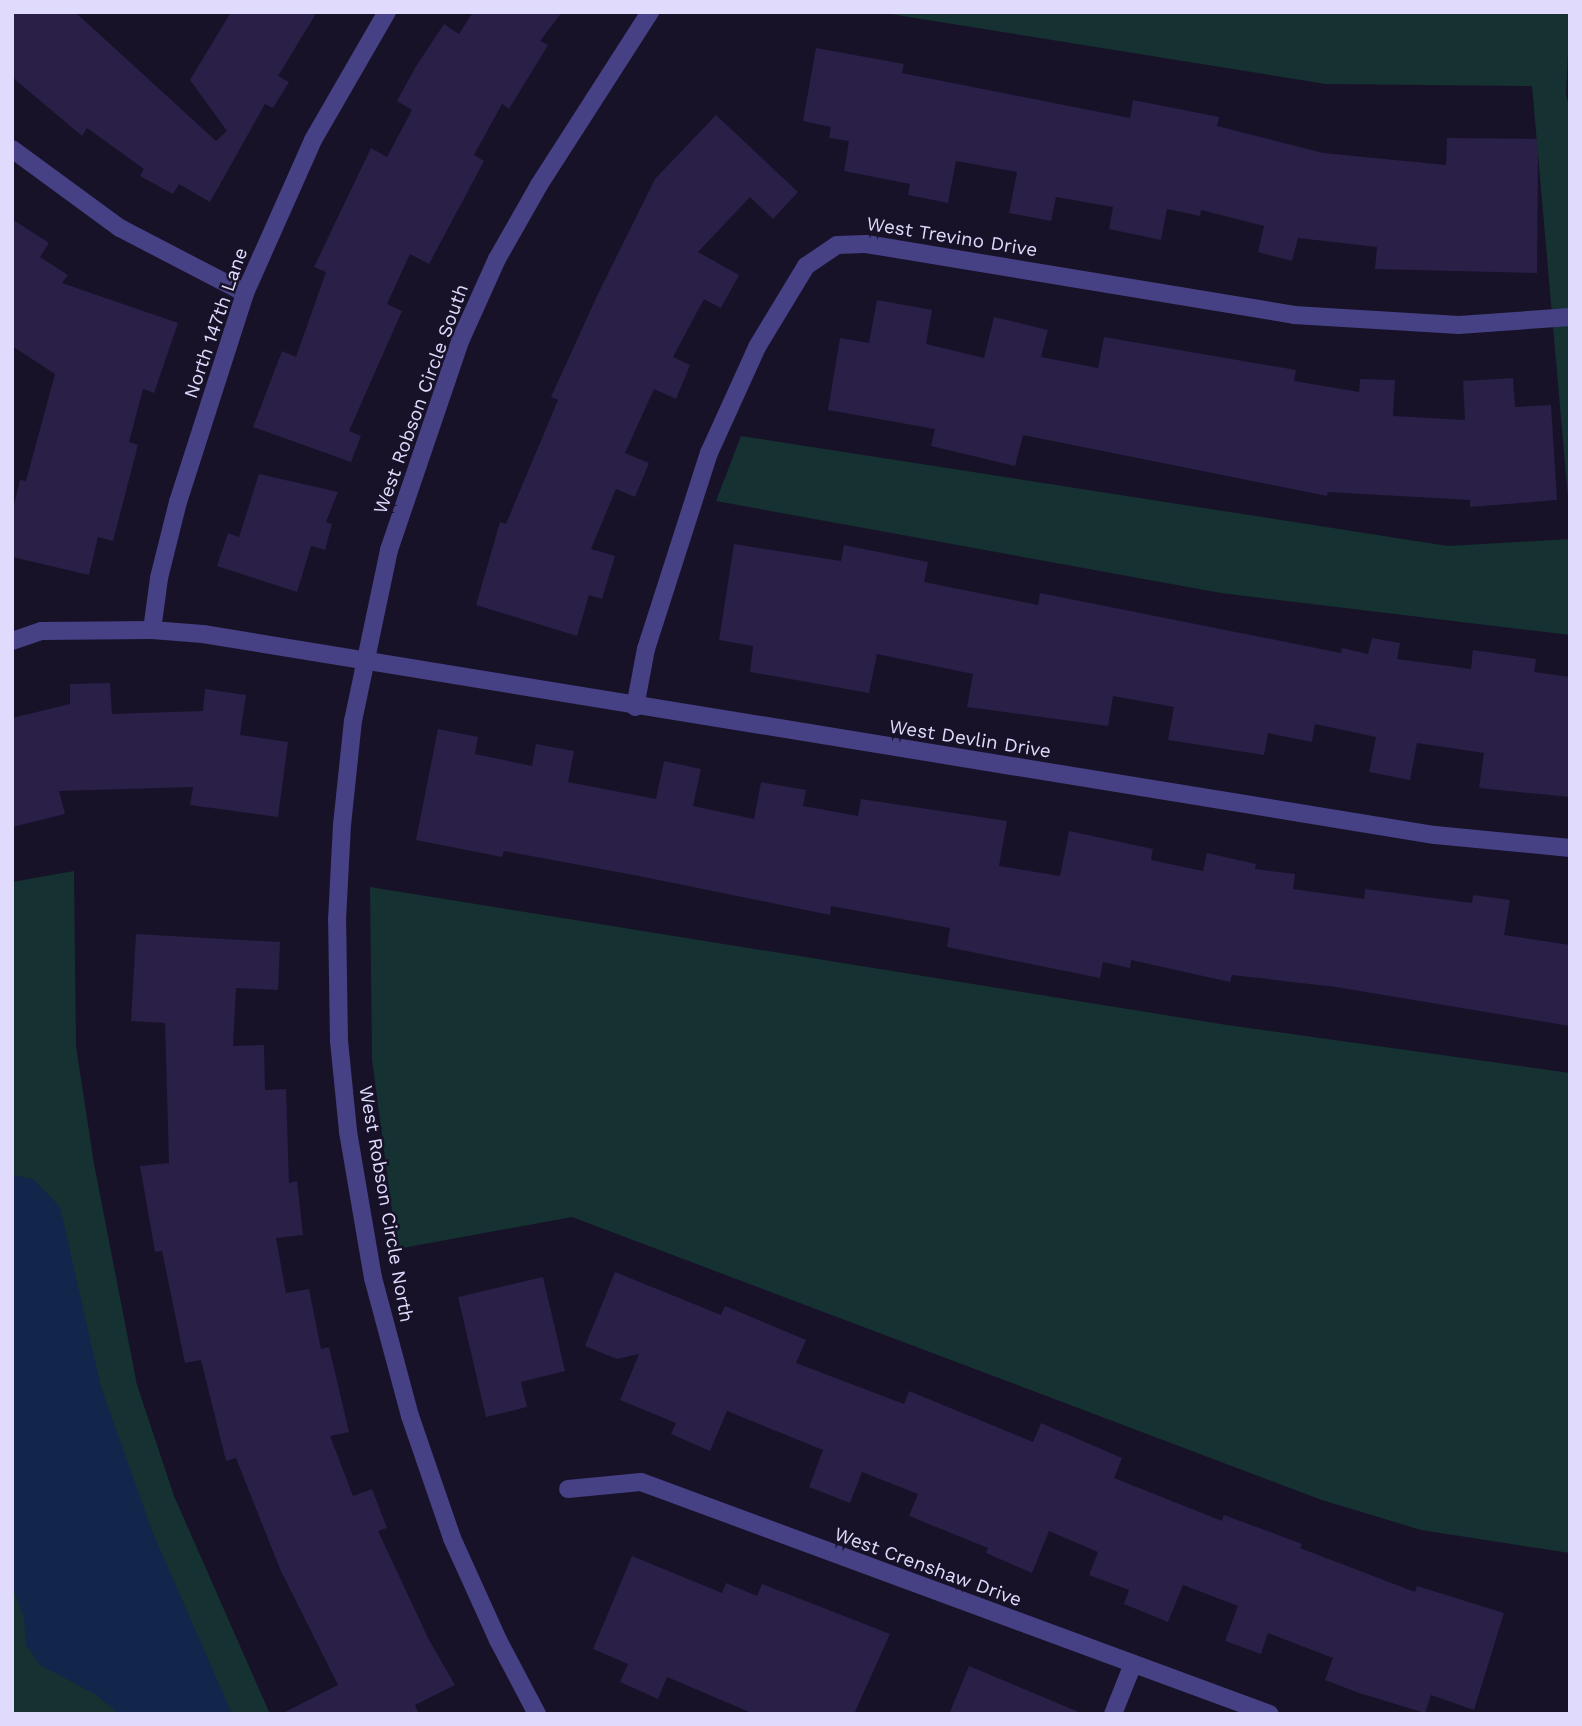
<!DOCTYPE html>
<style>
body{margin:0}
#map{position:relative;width:1582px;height:1726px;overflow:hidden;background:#171228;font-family:"Work Sans",sans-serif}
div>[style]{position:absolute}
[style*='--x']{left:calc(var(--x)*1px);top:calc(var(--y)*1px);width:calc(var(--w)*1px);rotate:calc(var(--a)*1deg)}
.green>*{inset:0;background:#153131}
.water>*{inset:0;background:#12254b}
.building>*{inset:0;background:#291f47}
.minor>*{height:18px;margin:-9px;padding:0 9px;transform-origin:9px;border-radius:9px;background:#464084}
.tertiary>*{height:18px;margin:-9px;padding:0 9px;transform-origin:9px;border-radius:9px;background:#464084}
span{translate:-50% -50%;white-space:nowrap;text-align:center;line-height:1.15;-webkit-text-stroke:5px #171228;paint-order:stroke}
.street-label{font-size:19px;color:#e0dbfd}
.frame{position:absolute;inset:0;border:14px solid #e0dbfd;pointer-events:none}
</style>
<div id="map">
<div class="green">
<i style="clip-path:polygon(878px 12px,1570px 12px,1566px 94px,1570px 111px,1570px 521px,1532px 86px,1326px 84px)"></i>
<i style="clip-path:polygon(741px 436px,1448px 546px,1570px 539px,1570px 635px,1221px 593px,716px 501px)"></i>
<i style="clip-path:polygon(74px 871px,76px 1046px,94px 1164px,137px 1385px,174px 1496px,270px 1714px,12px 1714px,12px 882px)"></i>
<i style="clip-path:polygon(370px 887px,1227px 1025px,1570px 1073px,1570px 1553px,1421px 1530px,1322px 1500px,572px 1217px,397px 1249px,372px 1059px)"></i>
</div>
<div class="water">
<i style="clip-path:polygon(12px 1175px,33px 1179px,60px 1207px,101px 1387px,152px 1531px,232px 1714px,119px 1714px,95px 1694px,40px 1665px,26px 1645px,24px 1618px,12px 1585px)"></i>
</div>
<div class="building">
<i style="clip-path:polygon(12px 12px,75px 12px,216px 141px,227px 131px,190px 80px,231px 12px,317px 12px,278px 76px,289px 82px,273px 108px,265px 104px,210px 202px,179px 184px,173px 194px,140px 176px,144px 169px,87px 128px,82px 136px,12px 77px)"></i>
<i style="clip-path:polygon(473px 12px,562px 12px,540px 41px,548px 45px,509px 109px,502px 104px,474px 155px,484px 161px,429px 264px,410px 254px,387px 304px,402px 311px,349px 431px,361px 436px,351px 462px,253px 427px,282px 351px,296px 357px,326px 272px,314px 267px,371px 148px,387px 157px,412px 110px,397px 101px,415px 68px,444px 24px,459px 34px)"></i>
<i style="clip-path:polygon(816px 48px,904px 64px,902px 73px,1130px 118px,1133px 100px,1219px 117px,1217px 126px,1323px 153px,1446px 165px,1447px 138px,1538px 139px,1537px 273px,1375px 269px,1377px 247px,1298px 238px,1292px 261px,1258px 252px,1264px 226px,1201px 210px,1200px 216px,1167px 209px,1161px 240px,1109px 229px,1113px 207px,1056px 197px,1051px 221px,1009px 213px,1017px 172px,956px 161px,948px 203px,908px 195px,910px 184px,844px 171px,849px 141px,829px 138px,831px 127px,803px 121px)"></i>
<i style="clip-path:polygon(716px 115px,798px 192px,773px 219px,750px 197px,698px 252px,739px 275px,721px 308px,704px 299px,673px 357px,690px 365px,676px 399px,654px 389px,625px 453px,649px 463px,635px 497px,616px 489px,591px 549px,615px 556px,602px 599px,589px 595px,577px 636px,476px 605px,500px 522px,506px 524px,558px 400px,551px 397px,597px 296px,655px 179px)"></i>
<i style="clip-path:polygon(12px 219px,49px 243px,40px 257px,68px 275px,62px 283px,178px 323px,154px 393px,143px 389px,129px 442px,138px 445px,113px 541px,98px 537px,89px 575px,12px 557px,12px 512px,20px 480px,26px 481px,55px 374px,12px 346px)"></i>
<i style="clip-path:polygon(877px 300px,932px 310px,926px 344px,984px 358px,994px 317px,1048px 330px,1041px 357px,1098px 368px,1104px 337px,1296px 370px,1294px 381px,1359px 392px,1360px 379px,1395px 380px,1393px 416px,1465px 420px,1463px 381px,1513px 378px,1515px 407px,1551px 405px,1557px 500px,1470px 507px,1470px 500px,1328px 492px,1327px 496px,1023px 435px,1015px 466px,931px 446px,935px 429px,828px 410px,840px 338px,869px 343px)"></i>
<i style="clip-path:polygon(259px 474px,338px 492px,326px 522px,332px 524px,325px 550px,311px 546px,297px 592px,217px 566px,228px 533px,239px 537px)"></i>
<i style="clip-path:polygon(734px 544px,841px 561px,844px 545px,928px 562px,924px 582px,1038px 605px,1040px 593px,1341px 653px,1342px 648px,1368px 654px,1372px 638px,1400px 643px,1397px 659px,1471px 669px,1473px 650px,1536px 659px,1534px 672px,1570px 677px,1570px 797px,1479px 788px,1484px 753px,1417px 743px,1410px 780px,1369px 772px,1376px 737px,1315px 724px,1312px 742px,1268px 733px,1264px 755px,1168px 740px,1174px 707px,1113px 696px,1108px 726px,967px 707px,973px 674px,877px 654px,869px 693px,750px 672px,753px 646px,719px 640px)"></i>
<i style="clip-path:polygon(110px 683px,112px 714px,203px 711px,205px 689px,246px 695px,240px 735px,288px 742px,278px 817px,190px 805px,193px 787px,59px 791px,65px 814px,12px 827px,12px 718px,70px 704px,70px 684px)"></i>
<i style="clip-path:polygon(438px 729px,478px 737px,475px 754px,532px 766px,536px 744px,574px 751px,568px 782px,656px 799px,664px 761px,701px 769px,693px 806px,754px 819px,761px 782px,806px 790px,803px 806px,858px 816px,861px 799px,1007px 821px,999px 866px,1060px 876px,1069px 831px,1153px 849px,1151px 860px,1203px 871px,1207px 853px,1256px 864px,1255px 869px,1295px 874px,1293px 889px,1364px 899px,1365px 889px,1472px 903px,1473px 895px,1510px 900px,1504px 935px,1570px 945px,1570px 1026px,1336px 987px,1232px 975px,1230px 982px,1131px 960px,1130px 968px,1103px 962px,1100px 978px,947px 947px,950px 928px,831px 906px,830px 915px,639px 876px,504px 851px,502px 857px,416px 840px)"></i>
<i style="clip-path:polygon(136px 934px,280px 942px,278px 990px,236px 988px,233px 1046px,264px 1045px,265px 1090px,286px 1089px,289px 1183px,297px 1181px,303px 1235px,276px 1238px,286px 1293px,309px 1289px,321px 1349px,329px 1347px,349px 1432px,330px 1436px,353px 1496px,372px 1489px,387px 1528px,378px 1531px,429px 1640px,455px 1685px,415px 1705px,419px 1714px,281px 1714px,338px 1685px,280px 1569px,236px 1458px,226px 1461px,201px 1360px,185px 1363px,162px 1251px,155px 1252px,140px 1166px,169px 1163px,165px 1023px,131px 1021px)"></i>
<i style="clip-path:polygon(615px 1272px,721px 1315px,725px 1306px,806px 1340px,796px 1363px,904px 1404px,909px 1391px,1033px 1442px,1041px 1423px,1122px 1458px,1114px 1478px,1222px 1521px,1224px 1515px,1302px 1544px,1300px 1548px,1415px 1592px,1417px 1586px,1504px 1613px,1474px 1710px,1431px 1695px,1425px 1713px,1359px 1693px,1325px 1680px,1333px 1658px,1268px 1633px,1261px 1654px,1225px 1641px,1238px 1606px,1183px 1585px,1168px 1622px,1124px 1604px,1129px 1590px,1089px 1575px,1098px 1552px,1049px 1531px,1032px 1573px,986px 1553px,988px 1548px,909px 1516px,918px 1494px,862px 1472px,850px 1503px,809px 1487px,823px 1450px,727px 1411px,710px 1451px,671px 1434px,676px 1423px,620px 1400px,639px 1354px,617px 1359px,585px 1346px)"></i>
<i style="clip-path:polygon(543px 1277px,565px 1371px,521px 1382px,527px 1407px,486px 1417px,458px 1297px)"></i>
<i style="clip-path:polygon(632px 1556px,722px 1593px,726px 1583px,757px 1596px,762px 1584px,890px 1634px,854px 1714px,754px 1714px,667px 1677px,658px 1699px,620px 1682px,628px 1664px,593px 1649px)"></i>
<i style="clip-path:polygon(969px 1666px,1081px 1713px,1081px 1714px,949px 1714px)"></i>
</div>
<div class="minor">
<i style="--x:12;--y:149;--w:134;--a:36.2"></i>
<i style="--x:120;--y:228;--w:141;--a:27.5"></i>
<i style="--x:152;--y:630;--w:52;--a:-82.3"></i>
<i style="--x:159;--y:578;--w:78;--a:-76"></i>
<i style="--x:178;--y:502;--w:219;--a:-72.2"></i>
<i style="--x:245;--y:293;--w:167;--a:-66"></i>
<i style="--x:313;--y:140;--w:148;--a:-60"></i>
<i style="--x:12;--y:641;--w:31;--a:-19"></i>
<i style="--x:41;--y:631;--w:111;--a:-0.5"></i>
<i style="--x:152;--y:630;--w:51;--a:4.5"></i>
<i style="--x:203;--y:634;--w:1248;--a:9.27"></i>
<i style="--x:1435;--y:835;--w:136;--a:5.5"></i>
<i style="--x:635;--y:707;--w:59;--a:-79.3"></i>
<i style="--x:646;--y:649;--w:206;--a:-72.2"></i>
<i style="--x:709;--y:453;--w:116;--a:-65.6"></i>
<i style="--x:757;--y:347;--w:95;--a:-58.8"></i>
<i style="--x:806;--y:266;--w:37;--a:-34"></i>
<i style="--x:837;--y:245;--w:29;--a:-2"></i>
<i style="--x:866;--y:244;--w:434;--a:9.4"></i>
<i style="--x:1294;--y:315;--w:165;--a:3.5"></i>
<i style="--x:1459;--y:325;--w:111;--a:-4.1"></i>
<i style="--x:568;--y:1489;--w:73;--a:-5.5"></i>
<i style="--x:641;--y:1482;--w:670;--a:20.25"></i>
<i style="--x:1113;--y:1714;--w:54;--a:-68.2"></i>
</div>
<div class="tertiary">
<i style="--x:537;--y:1714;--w:84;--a:-117.8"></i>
<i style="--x:498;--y:1640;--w:112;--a:-114.3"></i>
<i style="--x:452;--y:1538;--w:129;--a:-109"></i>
<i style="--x:410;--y:1416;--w:143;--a:-105"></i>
<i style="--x:373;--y:1278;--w:149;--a:-99.7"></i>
<i style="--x:348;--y:1131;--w:90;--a:-95.7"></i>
<i style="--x:339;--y:1041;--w:121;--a:-90.9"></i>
<i style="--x:337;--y:920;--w:95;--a:-87"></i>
<i style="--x:342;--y:825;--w:105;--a:-84"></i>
<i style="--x:353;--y:721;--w:175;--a:-78.1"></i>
<i style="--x:389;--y:550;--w:223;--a:-71.2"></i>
<i style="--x:461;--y:339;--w:88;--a:-65.8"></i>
<i style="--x:497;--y:259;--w:85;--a:-60.4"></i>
<i style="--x:539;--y:185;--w:206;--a:-57.3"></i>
</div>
<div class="street-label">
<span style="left:952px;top:237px;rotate:9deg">West Trevino Drive</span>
<span style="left:216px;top:323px;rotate:-71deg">North 147th Lane</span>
<span style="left:421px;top:399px;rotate:-70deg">West Robson Circle South</span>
<span style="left:970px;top:739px;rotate:9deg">West Devlin Drive</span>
<span style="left:386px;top:1204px;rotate:80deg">West Robson Circle North</span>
<span style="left:928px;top:1567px;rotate:20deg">West Crenshaw Drive</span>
</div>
<div class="frame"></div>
</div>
